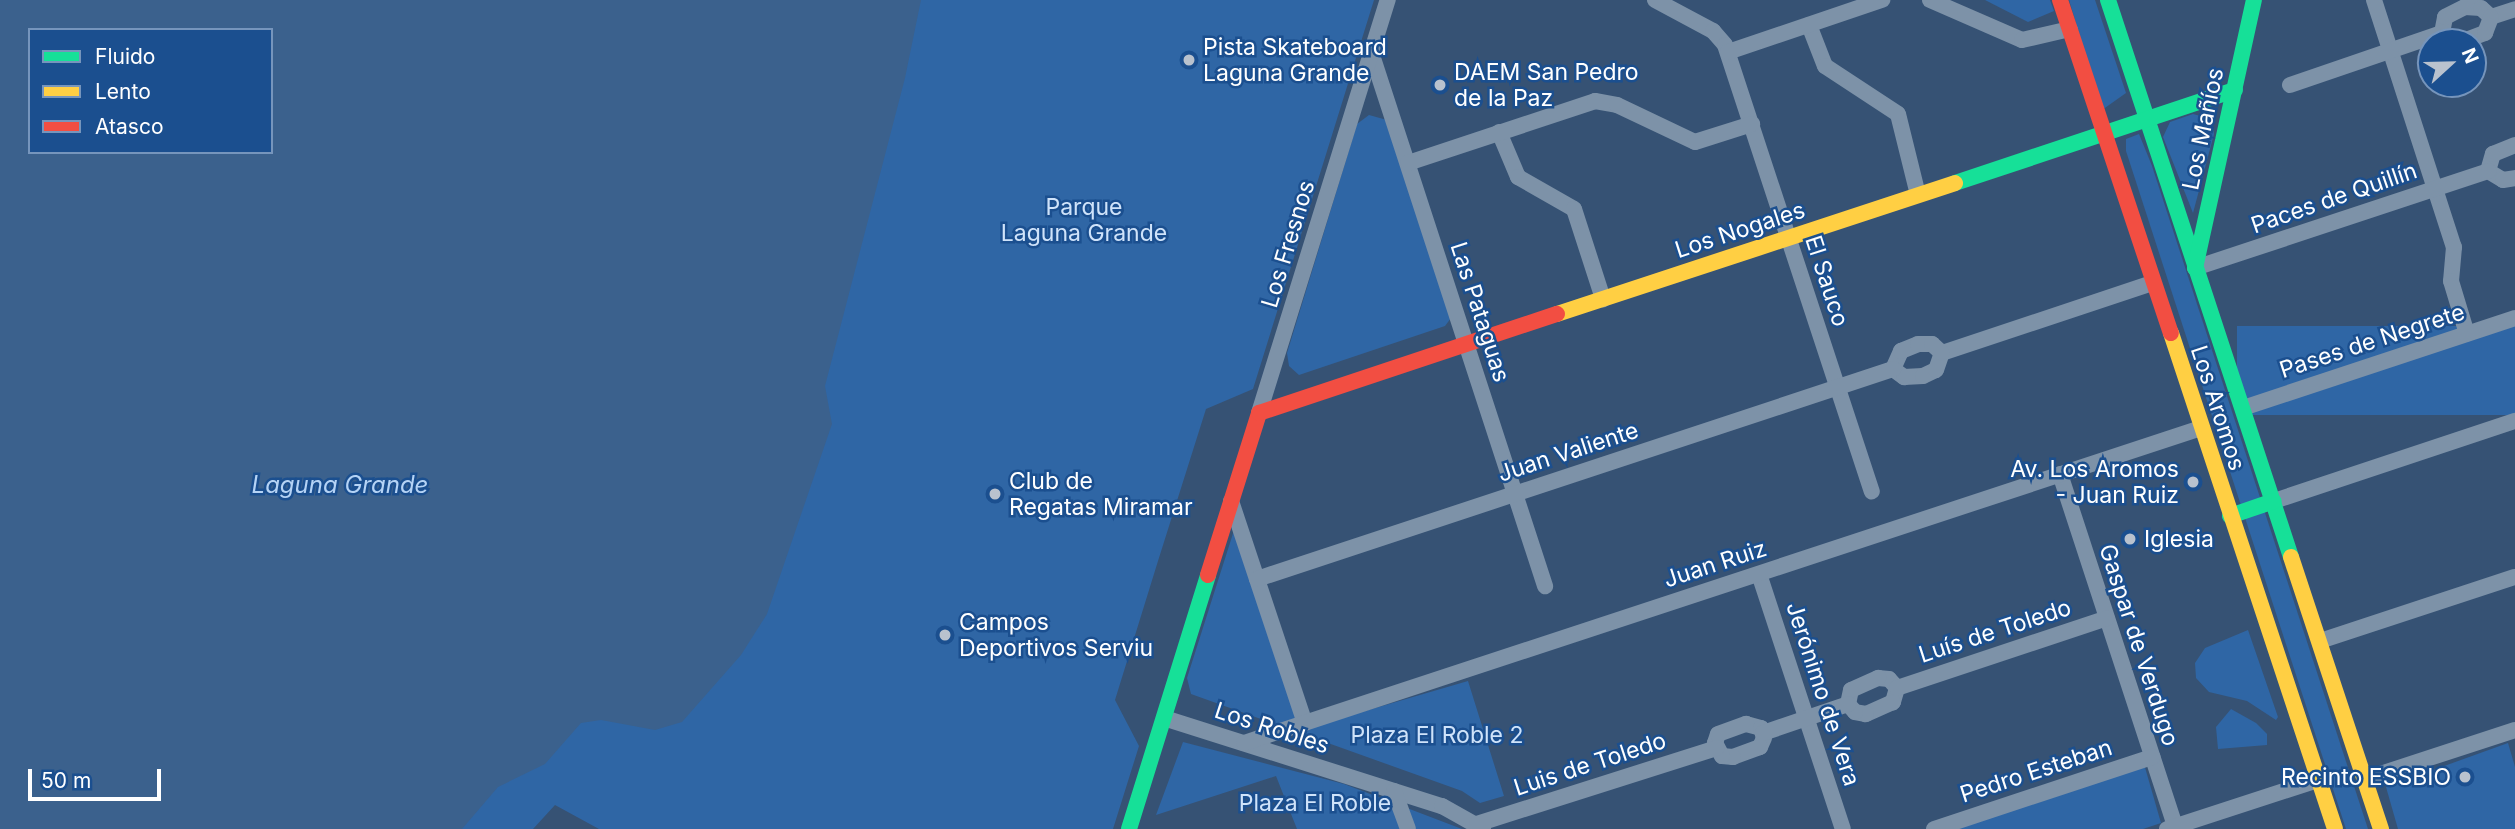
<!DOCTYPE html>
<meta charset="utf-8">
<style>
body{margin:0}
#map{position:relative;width:2515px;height:829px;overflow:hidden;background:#365274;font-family:Inter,sans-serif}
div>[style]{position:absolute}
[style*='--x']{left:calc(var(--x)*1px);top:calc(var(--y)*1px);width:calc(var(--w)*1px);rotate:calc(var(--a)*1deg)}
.green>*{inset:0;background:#2f66a5;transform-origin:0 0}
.water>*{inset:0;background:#3b618d}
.street>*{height:16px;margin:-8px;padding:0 8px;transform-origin:8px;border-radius:8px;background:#7d92a8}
.fast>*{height:16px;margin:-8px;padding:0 8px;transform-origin:8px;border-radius:8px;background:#16e098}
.slow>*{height:16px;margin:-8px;padding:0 8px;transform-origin:8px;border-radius:8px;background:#ffcf43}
.jam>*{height:16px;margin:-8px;padding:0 8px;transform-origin:8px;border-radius:8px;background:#f24e42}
.dots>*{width:19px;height:19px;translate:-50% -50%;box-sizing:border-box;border:4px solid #1b4f8f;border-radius:50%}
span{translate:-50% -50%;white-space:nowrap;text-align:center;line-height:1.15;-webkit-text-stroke:5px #1b4f8f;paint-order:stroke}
.poi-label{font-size:23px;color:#fff}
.left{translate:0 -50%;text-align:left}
.right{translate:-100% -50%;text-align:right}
.street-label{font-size:23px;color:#fff}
.park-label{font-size:23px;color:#cfe3fa}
.water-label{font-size:24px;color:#b5d3f5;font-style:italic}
.legend{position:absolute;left:28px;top:28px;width:245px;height:126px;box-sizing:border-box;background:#1b4f8f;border:2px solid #7695bc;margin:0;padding:9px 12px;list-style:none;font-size:21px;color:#fff}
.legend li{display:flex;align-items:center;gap:14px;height:35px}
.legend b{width:35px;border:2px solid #7695bc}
.north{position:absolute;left:2417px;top:28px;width:70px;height:70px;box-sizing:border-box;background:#1b4f8f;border:2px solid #7695bc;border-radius:50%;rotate:68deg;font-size:19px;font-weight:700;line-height:28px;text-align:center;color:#fff}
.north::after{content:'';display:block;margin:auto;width:24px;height:32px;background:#b9c2ce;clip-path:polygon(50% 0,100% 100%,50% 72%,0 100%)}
.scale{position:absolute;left:28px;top:769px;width:133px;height:32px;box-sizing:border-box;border:4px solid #fff;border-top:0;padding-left:9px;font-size:21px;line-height:24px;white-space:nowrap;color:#fff;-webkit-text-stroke:5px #1b4f8f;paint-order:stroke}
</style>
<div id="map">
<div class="green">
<i style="clip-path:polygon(evenodd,0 0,1374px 0,1253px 389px,1206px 409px,1158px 561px,1115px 700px,1139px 746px,1113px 829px,599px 829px,555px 805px,533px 829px,0 829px,0 0,30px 30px,271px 30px,271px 152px,30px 152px,30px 30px)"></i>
<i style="clip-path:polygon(1985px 0,2050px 0,2054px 11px,2028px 22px)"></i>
<i style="clip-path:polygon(2069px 0,2095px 0,2126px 93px,2102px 110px)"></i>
<i style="clip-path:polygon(2193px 114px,2211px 119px,2214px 134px,2193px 213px,2163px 137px,2170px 122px)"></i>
<i style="clip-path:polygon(1369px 115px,1387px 120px,1451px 318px,1445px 326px,1299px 375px,1289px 366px,1287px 353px,1357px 124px)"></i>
<i style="clip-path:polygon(2139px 134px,2152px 166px,2368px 829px,2346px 829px,2126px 151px,2126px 139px)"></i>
<i style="left:2515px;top:326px;width:89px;height:278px;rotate:90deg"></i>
<i style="clip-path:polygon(1236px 524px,1303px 729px,1468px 681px,1504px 796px,1480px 803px,1462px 791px,1191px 694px,1187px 678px)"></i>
<i style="clip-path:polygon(2248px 630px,2278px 717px,2276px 720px,2247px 701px,2209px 692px,2196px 678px,2195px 663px,2205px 648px)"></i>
<i style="clip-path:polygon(2231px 709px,2256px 723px,2267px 734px,2267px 745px,2218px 749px,2216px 727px)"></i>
<i style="clip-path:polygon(1183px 742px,1344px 784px,1462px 829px,1297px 829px,1276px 776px,1156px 815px)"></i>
<i style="clip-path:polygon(2508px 743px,2515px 767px,2515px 829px,2398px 829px,2386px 787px)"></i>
<i style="clip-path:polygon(2144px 764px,2161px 823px,2143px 829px,1950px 829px)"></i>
</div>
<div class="water">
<i style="clip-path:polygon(evenodd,0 0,921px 0,905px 78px,825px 386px,832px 424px,767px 614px,741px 655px,682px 722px,655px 730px,601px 720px,581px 723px,545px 764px,498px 787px,462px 829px,0 829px,0 0,30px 30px,271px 30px,271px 152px,30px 152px,30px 30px)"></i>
</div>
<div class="street">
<i style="--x:1655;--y:0;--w:66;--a:28.1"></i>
<i style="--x:1713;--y:31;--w:18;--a:49"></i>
<i style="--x:1725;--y:45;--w:470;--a:71.8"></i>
<i style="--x:1930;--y:0;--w:100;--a:23.5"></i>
<i style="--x:2022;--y:40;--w:49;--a:-12.9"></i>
<i style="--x:2374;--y:0;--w:260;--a:72.1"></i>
<i style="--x:2454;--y:247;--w:34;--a:95"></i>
<i style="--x:2451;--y:281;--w:55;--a:73.2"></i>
<i style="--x:2491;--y:17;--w:25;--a:-18"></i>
<i style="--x:1809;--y:25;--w:44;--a:68.7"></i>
<i style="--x:1825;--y:66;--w:87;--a:33.3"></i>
<i style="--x:1898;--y:114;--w:83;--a:76.1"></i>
<i style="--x:2442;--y:33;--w:16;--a:-79"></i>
<i style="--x:2445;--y:17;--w:22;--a:-27"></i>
<i style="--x:2465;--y:7;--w:16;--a:4"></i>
<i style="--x:2481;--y:8;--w:13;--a:42"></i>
<i style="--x:2461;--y:42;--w:26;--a:-21"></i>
<i style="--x:2485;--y:33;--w:17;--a:-69"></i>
<i style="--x:1371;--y:52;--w:562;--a:71.95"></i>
<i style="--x:1728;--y:52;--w:163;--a:-18.7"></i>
<i style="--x:2290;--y:85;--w:161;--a:-18.9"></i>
<i style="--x:1499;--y:132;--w:49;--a:67.1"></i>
<i style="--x:1518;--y:177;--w:64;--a:29.7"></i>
<i style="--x:1574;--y:209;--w:95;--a:72.1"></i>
<i style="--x:1408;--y:163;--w:197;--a:-18.3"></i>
<i style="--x:1595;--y:101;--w:22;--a:10"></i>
<i style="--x:1617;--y:105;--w:86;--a:25.4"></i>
<i style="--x:1695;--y:142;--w:60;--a:-17.5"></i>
<i style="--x:2488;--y:171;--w:18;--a:-74"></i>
<i style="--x:2493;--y:154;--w:24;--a:-22"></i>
<i style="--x:2488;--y:171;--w:17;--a:31"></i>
<i style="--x:2503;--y:180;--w:12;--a:-9"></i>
<i style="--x:2195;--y:268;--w:309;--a:-18.3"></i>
<i style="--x:1942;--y:353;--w:222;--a:-18.4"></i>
<i style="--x:1893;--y:369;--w:14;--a:36"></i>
<i style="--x:1904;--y:377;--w:19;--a:-3"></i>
<i style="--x:1923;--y:376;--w:14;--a:-25"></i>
<i style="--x:1936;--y:370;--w:18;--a:-71"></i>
<i style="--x:1893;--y:369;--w:20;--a:-66"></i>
<i style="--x:1901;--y:351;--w:18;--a:-22"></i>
<i style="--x:1918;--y:344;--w:14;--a:0"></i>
<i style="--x:1932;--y:344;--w:13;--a:42"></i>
<i style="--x:2243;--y:408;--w:287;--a:-18.3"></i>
<i style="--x:1259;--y:413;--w:433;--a:-72.7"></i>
<i style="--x:2060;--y:474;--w:373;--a:71.9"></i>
<i style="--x:1231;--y:501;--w:234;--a:71.6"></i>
<i style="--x:2274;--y:501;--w:254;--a:-18.4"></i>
<i style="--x:1759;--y:574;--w:268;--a:71.8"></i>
<i style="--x:1257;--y:579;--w:670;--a:-18.27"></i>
<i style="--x:2320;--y:641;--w:205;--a:-18.2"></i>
<i style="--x:1878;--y:678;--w:11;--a:5"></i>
<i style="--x:1889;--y:679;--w:12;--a:48"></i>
<i style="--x:1897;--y:688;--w:15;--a:106"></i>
<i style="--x:1893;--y:702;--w:30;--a:156"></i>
<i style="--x:1866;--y:714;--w:11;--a:-170"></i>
<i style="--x:1855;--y:712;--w:11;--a:-131"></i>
<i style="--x:1848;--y:704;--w:14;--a:-78"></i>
<i style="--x:1851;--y:690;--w:30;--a:-24"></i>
<i style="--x:1897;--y:688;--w:221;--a:-18.4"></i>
<i style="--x:1164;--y:718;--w:292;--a:17.6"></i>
<i style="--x:1442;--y:806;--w:47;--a:29.3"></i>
<i style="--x:1746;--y:724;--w:16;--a:15"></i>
<i style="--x:1761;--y:728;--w:10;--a:73"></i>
<i style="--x:1764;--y:738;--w:10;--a:114"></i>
<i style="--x:1760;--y:747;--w:29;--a:160"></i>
<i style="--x:1733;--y:757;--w:11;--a:-175"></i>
<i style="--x:1722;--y:756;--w:15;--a:-118"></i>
<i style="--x:1715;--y:743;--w:9;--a:-72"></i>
<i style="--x:1718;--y:734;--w:30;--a:-20"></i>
<i style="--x:1763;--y:733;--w:90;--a:-18.8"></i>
<i style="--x:1244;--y:743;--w:1008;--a:-18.22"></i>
<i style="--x:2365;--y:779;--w:158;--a:-18.1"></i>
<i style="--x:1394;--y:791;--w:40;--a:69.8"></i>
<i style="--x:1477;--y:824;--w:251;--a:-17.6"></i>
<i style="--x:1934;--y:829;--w:230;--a:-18.3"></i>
<i style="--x:2167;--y:829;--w:159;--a:-18"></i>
</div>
<div class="fast">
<i style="--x:2108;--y:0;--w:586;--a:71.81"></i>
<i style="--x:1955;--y:183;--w:295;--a:-18.4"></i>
<i style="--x:2195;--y:268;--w:274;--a:-77.6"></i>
<i style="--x:2230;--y:516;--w:46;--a:-18.8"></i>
<i style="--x:1129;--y:829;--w:266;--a:-72.7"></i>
</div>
<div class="slow">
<i style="--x:1557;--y:314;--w:419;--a:-18.2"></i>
<i style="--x:2171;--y:333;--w:522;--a:71.7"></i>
<i style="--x:2291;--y:557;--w:287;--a:71.7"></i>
</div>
<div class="jam">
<i style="--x:2060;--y:0;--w:351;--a:71.6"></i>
<i style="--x:1208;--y:575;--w:170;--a:-72.5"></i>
<i style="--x:1259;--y:413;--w:314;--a:-18.4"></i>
</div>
<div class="dots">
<i style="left:1189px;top:60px;background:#b9c2ce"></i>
<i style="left:1440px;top:85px;background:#b9c2ce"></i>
<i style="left:2193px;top:482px;background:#b9c2ce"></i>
<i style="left:995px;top:494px;background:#b9c2ce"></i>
<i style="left:2130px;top:539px;background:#b9c2ce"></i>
<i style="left:945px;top:635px;background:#b9c2ce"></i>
<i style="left:2465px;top:777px;background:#b9c2ce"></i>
</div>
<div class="poi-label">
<span class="left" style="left:1203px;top:60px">Pista Skateboard<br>Laguna Grande</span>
<span class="left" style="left:1454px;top:85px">DAEM San Pedro<br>de la Paz</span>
<span class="right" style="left:2179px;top:482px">Av. Los Aromos<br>- Juan Ruiz</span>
<span class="left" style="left:1009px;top:494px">Club de<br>Regatas Miramar</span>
<span class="left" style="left:2144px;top:539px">Iglesia</span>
<span class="left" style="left:959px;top:635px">Campos<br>Deportivos Serviu</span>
<span class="right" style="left:2451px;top:777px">Recinto ESSBIO</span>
</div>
<div class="street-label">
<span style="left:2203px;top:129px;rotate:-78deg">Los Mañíos</span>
<span style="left:2334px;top:198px;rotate:-19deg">Paces de Quillín</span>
<span style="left:1740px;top:230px;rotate:-18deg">Los Nogales</span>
<span style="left:1288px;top:244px;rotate:-73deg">Los Fresnos</span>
<span style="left:1827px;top:281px;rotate:72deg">El Sauco</span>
<span style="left:1480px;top:312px;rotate:72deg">Las Pataguas</span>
<span style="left:2372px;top:341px;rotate:-18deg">Pases de Negrete</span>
<span style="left:2218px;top:408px;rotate:72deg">Los Aromos</span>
<span style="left:1568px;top:452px;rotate:-18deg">Juan Valiente</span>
<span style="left:1715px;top:564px;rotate:-18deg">Juan Ruiz</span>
<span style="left:1995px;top:631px;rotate:-18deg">Luís de Toledo</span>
<span style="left:2139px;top:645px;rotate:72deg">Gaspar de Verdugo</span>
<span style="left:1823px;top:694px;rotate:72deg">Jerónimo de Vera</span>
<span style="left:1272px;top:728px;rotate:18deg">Los Robles</span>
<span style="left:1590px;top:764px;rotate:-18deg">Luis de Toledo</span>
<span style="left:2036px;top:771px;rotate:-18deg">Pedro Esteban</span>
</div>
<div class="park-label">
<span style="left:1084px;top:220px">Parque<br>Laguna Grande</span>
<span style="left:1437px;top:735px">Plaza El Roble 2</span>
<span style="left:1315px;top:803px">Plaza El Roble</span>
</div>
<div class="water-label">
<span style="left:340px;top:485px">Laguna Grande</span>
</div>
<ul class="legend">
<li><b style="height:9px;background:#16e098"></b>Fluido</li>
<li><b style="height:9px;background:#ffcf43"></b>Lento</li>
<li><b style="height:9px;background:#f24e42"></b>Atasco</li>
</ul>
<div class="north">N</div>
<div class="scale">50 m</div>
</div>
